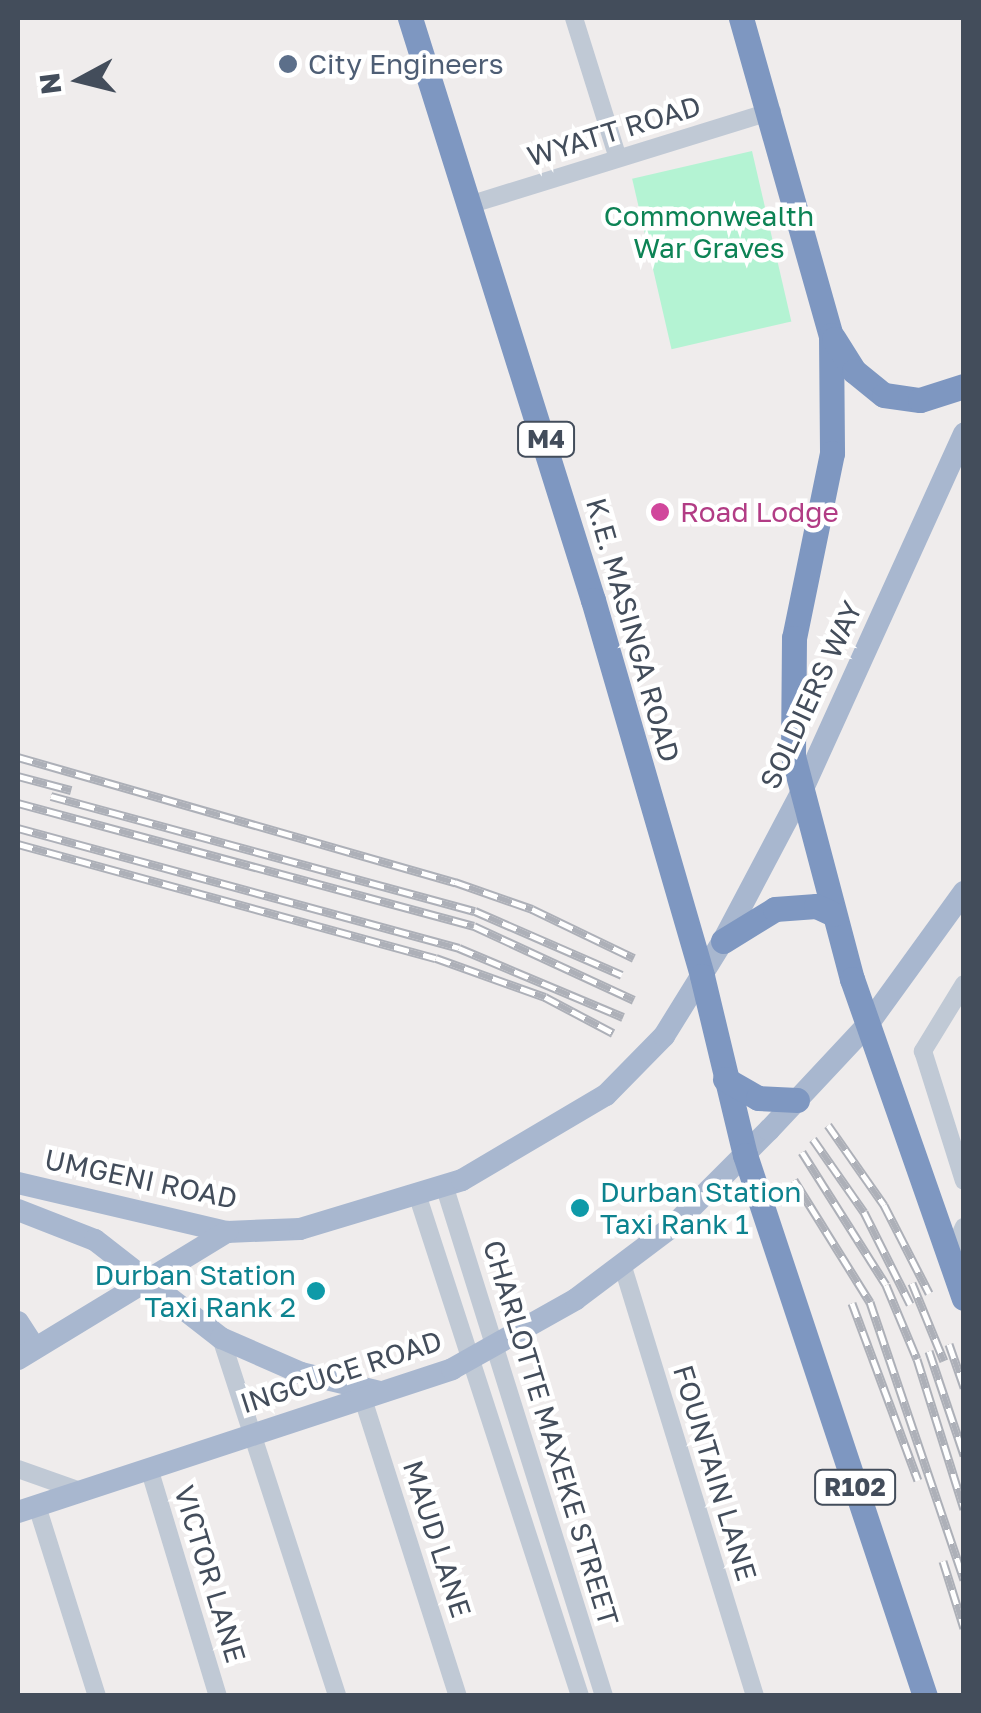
<!DOCTYPE html>
<style>
body{margin:0}
#map{position:relative;width:981px;height:1713px;overflow:hidden;background:#efecec;font-family:"Golos Text",sans-serif}
div>[style]{position:absolute}
[style*='--x']{left:calc(var(--x)*1px);top:calc(var(--y)*1px);width:calc(var(--w)*1px);rotate:calc(var(--a)*1deg)}
.green>*{inset:0;background:#b4f3d3;transform-origin:0 0}
.minor>*{height:18px;margin:-9px;padding:0 9px;transform-origin:9px;border-radius:9px;background:#c0c9d5}
.major>*{height:22px;margin:-11px;padding:0 11px;transform-origin:11px;border-radius:11px;background:#a8b7cf}
.highway>*{height:25px;margin:-12.5px;padding:0 12.5px;transform-origin:12.5px;border-radius:12.5px;background:#7e97c1}
.rail>*{height:9px;margin-top:-4.5px;transform-origin:0;background:repeating-linear-gradient(90deg,#fff 0 15px,#adb0b8 0 30px);box-sizing:border-box;border-block:2px solid #adb0b8}
.dots>*{width:28px;height:28px;translate:-50% -50%;box-sizing:border-box;border:5px solid #fff;border-radius:50%}
span{translate:-50% -50%;white-space:nowrap;text-align:center;line-height:1.15;-webkit-text-stroke:9px #fff;paint-order:stroke}
.shield-label span{padding:2px 8px;background:#fff;border:2px solid;border-radius:8px;-webkit-text-stroke-width:0}
.shield-label{font-size:25px;color:#434d5b;font-weight:700}
.service-label{font-size:28px;color:#4e5e75}
.left{translate:0 -50%;text-align:left}
.street-label{font-size:28px;color:#434d5b}
.park-label{font-size:28px;color:#0d8355}
.hotel-label{font-size:28px;color:#b23c85}
.culture-label{font-size:28px;color:#0d838f}
.right{translate:-100% -50%;text-align:right}
.frame{position:absolute;inset:0;border:20px solid #434d5b;pointer-events:none}
.north{position:absolute;left:30px;top:30px;width:100px;height:100px;-webkit-text-stroke:8px #fff;paint-order:stroke;rotate:263deg;font-size:28px;font-weight:700;line-height:40px;text-align:center;color:#434d5b}
.north::after{content:'';display:block;margin:auto;width:35px;height:45px;background:#434d5b;clip-path:polygon(50% 0,100% 100%,50% 72%,0 100%)}
</style>
<div id="map">
<div class="green">
<i style="left:752px;top:151px;width:175px;height:123px;rotate:77deg"></i>
</div>
<div class="minor">
<i style="--x:574;--y:18;--w:147;--a:72.6"></i>
<i style="--x:472;--y:204;--w:314;--a:-17.2"></i>
<i style="--x:964;--y:984;--w:79;--a:121.5"></i>
<i style="--x:923;--y:1051;--w:136;--a:72.5"></i>
<i style="--x:445;--y:1188;--w:532;--a:72.62"></i>
<i style="--x:418;--y:1197;--w:525;--a:72.01"></i>
<i style="--x:950;--y:1258;--w:34;--a:-66"></i>
<i style="--x:623;--y:1267;--w:449;--a:72.9"></i>
<i style="--x:221;--y:1338;--w:376;--a:72"></i>
<i style="--x:363;--y:1399;--w:312;--a:72.3"></i>
<i style="--x:149;--y:1468;--w:238;--a:73.2"></i>
<i style="--x:18;--y:1469;--w:66;--a:19.5"></i>
<i style="--x:37;--y:1506;--w:199;--a:72.5"></i>
</div>
<div class="major">
<i style="--x:18;--y:1183;--w:215;--a:13.2"></i>
<i style="--x:227;--y:1232;--w:73;--a:-2.4"></i>
<i style="--x:300;--y:1229;--w:169;--a:-16.8"></i>
<i style="--x:462;--y:1180;--w:167;--a:-30.6"></i>
<i style="--x:606;--y:1095;--w:83;--a:-45.5"></i>
<i style="--x:664;--y:1036;--w:112;--a:-58.2"></i>
<i style="--x:723;--y:941;--w:167;--a:-62.2"></i>
<i style="--x:801;--y:793;--w:395;--a:-65.6"></i>
<i style="--x:18;--y:1210;--w:83;--a:21.3"></i>
<i style="--x:95;--y:1240;--w:160;--a:37.9"></i>
<i style="--x:221;--y:1338;--w:87;--a:23.6"></i>
<i style="--x:301;--y:1373;--w:81;--a:13.5"></i>
<i style="--x:18;--y:1322;--w:30;--a:57"></i>
<i style="--x:18;--y:1359;--w:245;--a:-31.3"></i>
<i style="--x:18;--y:1512;--w:457;--a:-18.2"></i>
<i style="--x:452;--y:1369;--w:142;--a:-29.4"></i>
<i style="--x:576;--y:1299;--w:121;--a:-37"></i>
<i style="--x:673;--y:1226;--w:136;--a:-45"></i>
<i style="--x:769;--y:1130;--w:146;--a:-46.9"></i>
<i style="--x:869;--y:1023;--w:162;--a:-54.1"></i>
</div>
<div class="highway">
<i style="--x:410;--y:18;--w:610;--a:72.55"></i>
<i style="--x:593;--y:600;--w:391;--a:73.8"></i>
<i style="--x:702;--y:976;--w:184;--a:76.5"></i>
<i style="--x:745;--y:1155;--w:570;--a:71.6"></i>
<i style="--x:741;--y:18;--w:330;--a:74.2"></i>
<i style="--x:831;--y:335;--w:118;--a:89.5"></i>
<i style="--x:832;--y:453;--w:189;--a:101.6"></i>
<i style="--x:794;--y:638;--w:118;--a:90.5"></i>
<i style="--x:793;--y:756;--w:231;--a:75.2"></i>
<i style="--x:852;--y:979;--w:338;--a:70.7"></i>
<i style="--x:834;--y:339;--w:38;--a:58"></i>
<i style="--x:854;--y:371;--w:38;--a:39"></i>
<i style="--x:884;--y:395;--w:36;--a:8"></i>
<i style="--x:920;--y:400;--w:46;--a:-17.7"></i>
<i style="--x:723;--y:941;--w:61;--a:-31.6"></i>
<i style="--x:775;--y:909;--w:41;--a:-4.2"></i>
<i style="--x:816;--y:906;--w:19;--a:25"></i>
<i style="--x:725;--y:1079;--w:38;--a:30"></i>
<i style="--x:758;--y:1098;--w:39;--a:3"></i>
</div>
<div class="rail">
<i style="--x:18;--y:757;--w:455;--a:16"></i>
<i style="--x:455;--y:882;--w:82;--a:19.3"></i>
<i style="--x:532;--y:909;--w:113;--a:25.7"></i>
<i style="--x:18;--y:776;--w:55;--a:14.8"></i>
<i style="--x:51;--y:796;--w:439;--a:15.2"></i>
<i style="--x:475;--y:911;--w:160;--a:23.5"></i>
<i style="--x:18;--y:803;--w:472;--a:15.1"></i>
<i style="--x:474;--y:926;--w:176;--a:24.8"></i>
<i style="--x:18;--y:828;--w:457;--a:15.2"></i>
<i style="--x:459;--y:948;--w:178;--a:22.8"></i>
<i style="--x:18;--y:844;--w:433;--a:15.3"></i>
<i style="--x:436;--y:958;--w:116;--a:19.7"></i>
<i style="--x:545;--y:997;--w:77;--a:27.9"></i>
<i style="--x:828;--y:1125;--w:98;--a:55"></i>
<i style="--x:884;--y:1205;--w:99;--a:62.9"></i>
<i style="--x:813;--y:1139;--w:89;--a:55.1"></i>
<i style="--x:864;--y:1212;--w:103;--a:63.4"></i>
<i style="--x:802;--y:1152;--w:157;--a:57.7"></i>
<i style="--x:886;--y:1285;--w:80;--a:67.3"></i>
<i style="--x:917;--y:1359;--w:157;--a:72.6"></i>
<i style="--x:794;--y:1180;--w:144;--a:58.1"></i>
<i style="--x:870;--y:1302;--w:293;--a:71.3"></i>
<i style="--x:912;--y:1283;--w:84;--a:67.7"></i>
<i style="--x:852;--y:1303;--w:189;--a:69.6"></i>
<i style="--x:949;--y:1344;--w:46;--a:70.8"></i>
<i style="--x:929;--y:1351;--w:110;--a:71.4"></i>
<i style="--x:943;--y:1561;--w:70;--a:72.6"></i>
</div>
<div class="dots">
<i style="left:288px;top:64px;background:#5c6f8a"></i>
<i style="left:660px;top:512px;background:#d1479c"></i>
<i style="left:580px;top:1208px;background:#0f9aa8"></i>
<i style="left:316px;top:1291px;background:#0f9aa8"></i>
</div>
<div class="shield-label">
<span style="left:546px;top:439px">M4</span>
<span style="left:855px;top:1487px">R102</span>
</div>
<div class="service-label">
<span class="left" style="left:308px;top:64px">City Engineers</span>
</div>
<div class="street-label">
<span style="left:614px;top:131px;rotate:-17deg">WYATT ROAD</span>
<span style="left:633px;top:630px;rotate:74deg">K.E. MASINGA ROAD</span>
<span style="left:811px;top:695px;rotate:-65deg">SOLDIERS WAY</span>
<span style="left:141px;top:1179px;rotate:12deg">UMGENI ROAD</span>
<span style="left:341px;top:1372px;rotate:-18deg">INGCUCE ROAD</span>
<span style="left:551px;top:1433px;rotate:73deg">CHARLOTTE MAXEKE STREET</span>
<span style="left:715px;top:1473px;rotate:73deg">FOUNTAIN LANE</span>
<span style="left:437px;top:1539px;rotate:72deg">MAUD LANE</span>
<span style="left:210px;top:1574px;rotate:73deg">VICTOR LANE</span>
</div>
<div class="park-label">
<span style="left:709px;top:232px">Commonwealth<br>War Graves</span>
</div>
<div class="hotel-label">
<span class="left" style="left:680px;top:512px">Road Lodge</span>
</div>
<div class="culture-label">
<span class="left" style="left:600px;top:1208px">Durban Station<br>Taxi Rank 1</span>
<span class="right" style="left:296px;top:1291px">Durban Station<br>Taxi Rank 2</span>
</div>
<div class="frame"></div>
<div class="north">N</div>
</div>
